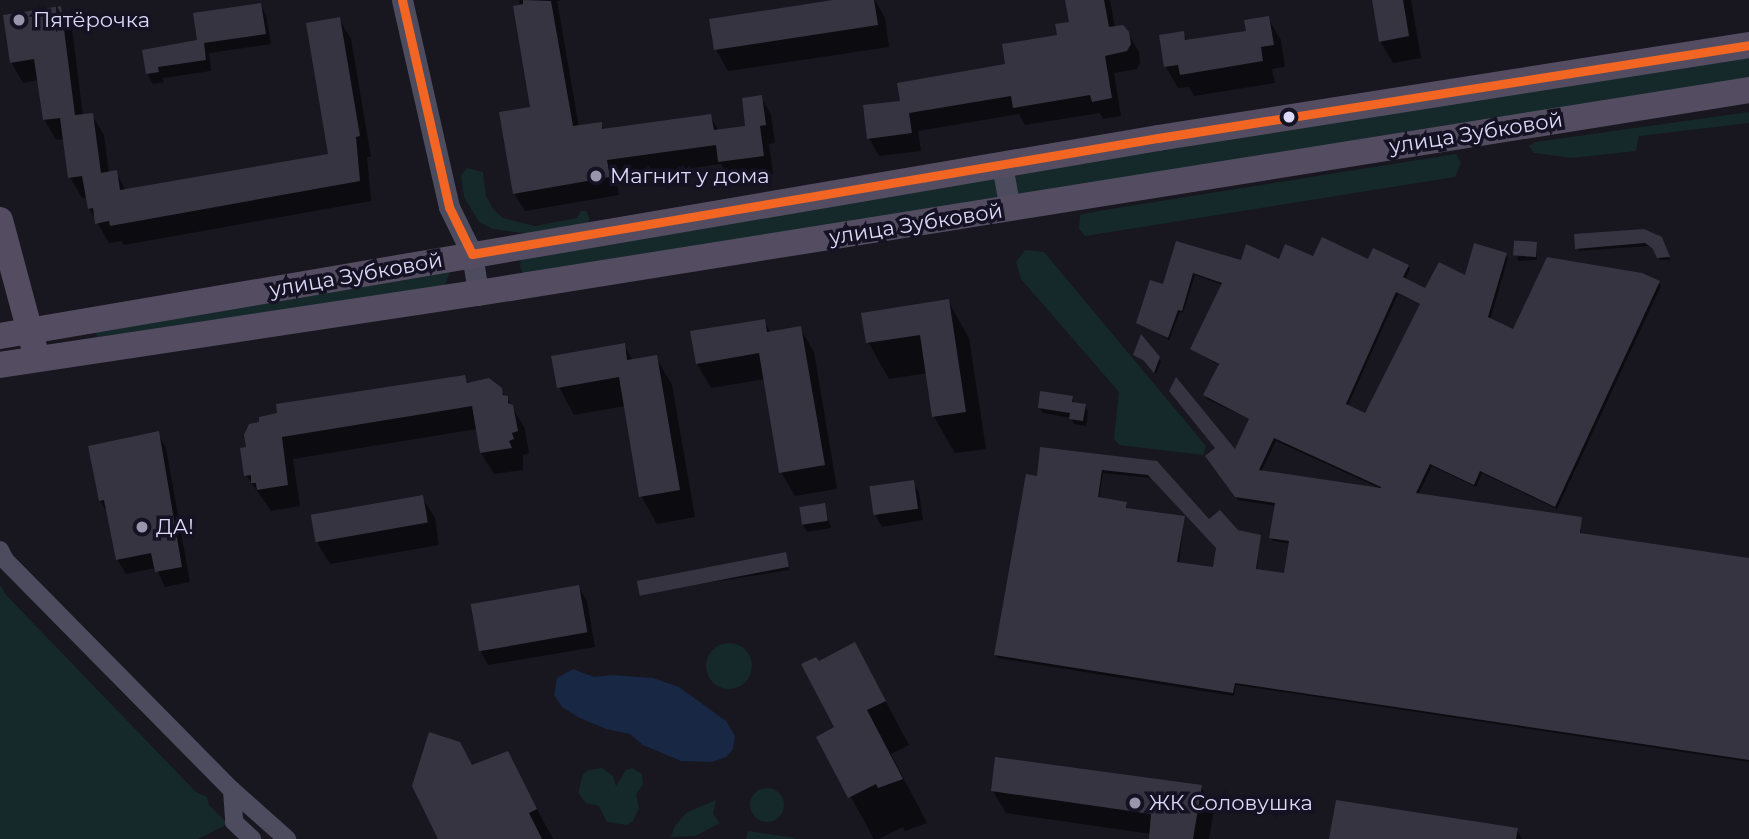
<!DOCTYPE html>
<meta charset="utf-8">
<style>
body{margin:0}
#map{position:relative;width:1749px;height:839px;overflow:hidden;background:#18161f;font-family:Montserrat,sans-serif}
div>[style]{position:absolute}
[style*='--x']{left:calc(var(--x)*1px);top:calc(var(--y)*1px);width:calc(var(--w)*1px);rotate:calc(var(--a)*1deg)}
.green>*{inset:0;background:#15292a}
.round{border-radius:50%}
.water>*{inset:0;background:#172744}
.shadow>*{inset:0;background:#0007}
.building>*{inset:0;background:#363441;transform-origin:0 0}
.minor>*{height:18px;margin:-9px;padding:0 9px;transform-origin:9px;border-radius:9px;background:#4d4c5e}
.tertiary>*{height:21px;margin:-10.5px;padding:0 10.5px;transform-origin:10.5px;border-radius:10.5px;background:#4d4c5e}
.primary>*{height:26px;margin:-13px;padding:0 13px;transform-origin:13px;border-radius:13px;background:#544d62}
.bus-1>*{height:9px;margin:-4.5px;padding:0 4.5px;transform-origin:4.5px;border-radius:4.5px;background:#f26522}
.dots>*{width:19px;height:19px;translate:-50% -50%;box-sizing:border-box;border:4px solid #151223;border-radius:50%}
span{translate:-50% -50%;white-space:nowrap;text-align:center;line-height:1.15;-webkit-text-stroke:7px #151223;paint-order:stroke}
.poi-label{font-size:21px;color:#ddd9fa}
.left{translate:0 -50%;text-align:left}
.street-label{font-size:21px;color:#ddd9fa}
</style>
<div id="map">
<div class="green">
<i style="clip-path:polygon(1749px 54px,1749px 84px,1019px 197px,1015px 187px,1015px 177px,1024px 170px)"></i>
<i style="clip-path:polygon(1749px 112px,1749px 123px,1639px 136px,1636px 151px,1572px 158px,1534px 153px,1529px 146px,1535px 142px)"></i>
<i style="clip-path:polygon(1456px 154px,1461px 163px,1455px 177px,1085px 236px,1079px 229px,1080px 215px,1098px 211px)"></i>
<i style="clip-path:polygon(467px 168px,483px 172px,486px 196px,493px 209px,503px 218px,535px 226px,577px 218px,581px 211px,586px 211px,590px 219px,588px 223px,536px 235px,493px 229px,479px 222px,464px 197px,461px 175px)"></i>
<i style="clip-path:polygon(989px 175px,996px 180px,999px 198px,523px 274px,520px 266px,521px 258px)"></i>
<i style="clip-path:polygon(1025px 250px,1044px 252px,1206px 446px,1203px 455px,1119px 445px,1114px 439px,1119px 392px,1021px 279px,1016px 262px)"></i>
<i style="clip-path:polygon(450px 272px,445px 285px,436px 288px,97px 337px,96px 332px)"></i>
<i style="clip-path:polygon(0 585px,6px 595px,196px 792px,207px 797px,209px 805px,228px 824px,198px 839px,0 839px)"></i>
<i class="round" style="left:706px;top:643px;width:46px;height:46px"></i>
<i style="clip-path:polygon(602px 768px,613px 776px,616px 786px,626px 770px,632px 768px,642px 774px,643px 785px,636px 794px,639px 808px,633px 821px,627px 825px,607px 822px,599px 806px,586px 803px,578px 793px,583px 774px,589px 770px)"></i>
<i class="round" style="left:750px;top:788px;width:34px;height:34px"></i>
<i style="clip-path:polygon(716px 800px,713px 814px,720px 823px,695px 836px,671px 837px,675px 826px,686px 813px)"></i>
<i style="clip-path:polygon(748px 831px,795px 838px,795px 839px,746px 839px)"></i>
</div>
<div class="water">
<i style="clip-path:polygon(573px 669px,594px 677px,611px 675px,653px 678px,679px 687px,726px 721px,735px 736px,733px 749px,726px 757px,712px 762px,681px 761px,643px 745px,630px 734px,606px 729px,580px 718px,562px 707px,554px 695px,557px 678px)"></i>
</div>
<div class="shadow">
<i style="clip-path:polygon(519px 0,562px 0,557px 1px,579px 127px,601px 124px,604px 130px,710px 116px,719px 131px,747px 127px,761px 97px,771px 115px,775px 143px,769px 144px,773px 174px,731px 180px,721px 164px,616px 179px,619px 195px,525px 211px,514px 193px,532px 109px)"></i>
<i style="clip-path:polygon(844px 0,875px 0,885px 18px,889px 47px,728px 71px,716px 50px)"></i>
<i style="clip-path:polygon(1067px 0,1110px 0,1115px 28px,1128px 33px,1139px 52px,1140px 63px,1137px 69px,1114px 73px,1121px 116px,1103px 119px,1100px 113px,1025px 125px,1019px 114px,918px 131px,921px 151px,879px 156px,869px 138px,902px 102px,1007px 66px,1059px 36px,1071px 23px)"></i>
<i style="clip-path:polygon(1372px 0,1411px 0,1421px 58px,1393px 63px,1380px 41px)"></i>
<i style="clip-path:polygon(260px 4px,266px 15px,271px 44px,209px 53px,211px 71px,163px 78px,164px 82px,153px 84px,147px 73px)"></i>
<i style="clip-path:polygon(60px 8px,72px 29px,83px 116px,92px 115px,104px 135px,109px 174px,116px 172px,126px 191px,330px 156px,339px 19px,351px 39px,371px 157px,367px 157px,371px 201px,124px 245px,121px 241px,109px 243px,89px 208px,87px 197px,82px 198px,70px 177px,65px 139px,56px 140px,44px 119px,39px 80px,23px 83px,11px 62px)"></i>
<i style="clip-path:polygon(1268px 18px,1281px 40px,1285px 67px,1272px 69px,1275px 83px,1194px 96px,1189px 87px,1178px 88px,1166px 67px,1183px 33px,1188px 42px,1248px 32px)"></i>
<i style="clip-path:polygon(1576px 236px,1663px 242px,1670px 260px,1660px 260px,1656px 251px,1648px 246px,1579px 251px)"></i>
<i style="clip-path:polygon(evenodd,1177px 243px,1242px 262px,1314px 259px,1408px 266px,1410px 269px,1405px 280px,1426px 290px,1466px 278px,1506px 255px,1508px 258px,1490px 320px,1514px 331px,1659px 283px,1661px 286px,1557px 509px,1482px 473px,1476px 487px,1432px 466px,1418px 495px,1581px 519px,1581px 535px,1749px 560px,1749px 762px,1236px 685px,1234px 696px,997px 658px,996px 655px,1039px 478px,1156px 463px,1209px 521px,1237px 532px,1260px 536px,1257px 570px,1286px 575px,1291px 544px,1273px 541px,1271px 538px,1276px 506px,1238px 500px,1207px 456px,1236px 452px,1251px 420px,1207px 399px,1205px 395px,1220px 366px,1192px 349px,1223px 285px,1195px 275px,1183px 313px,1180px 312px,1169px 340px,1138px 322px,1164px 286px,1177px 243px,1398px 294px,1421px 305px,1366px 416px,1347px 407px,1398px 294px,1177px 243px,1276px 441px,1379px 488px,1261px 472px,1276px 441px,1177px 243px,1103px 473px,1152px 478px,1217px 549px,1215px 569px,1179px 564px,1184px 518px,1128px 510px,1126px 503px,1099px 499px,1103px 473px)"></i>
<i style="clip-path:polygon(1536px 244px,1537px 260px,1518px 261px,1517px 258px)"></i>
<i style="clip-path:polygon(948px 301px,969px 338px,986px 449px,955px 453px,934px 417px,928px 373px,889px 379px,868px 342px)"></i>
<i style="clip-path:polygon(764px 321px,771px 333px,800px 328px,814px 352px,837px 489px,795px 496px,781px 472px,765px 379px,711px 388px,697px 364px)"></i>
<i style="clip-path:polygon(624px 345px,633px 361px,656px 357px,672px 385px,695px 517px,657px 524px,641px 496px,625px 406px,574px 415px,559px 387px)"></i>
<i style="clip-path:polygon(1135px 355px,1159px 358px,1161px 362px,1156px 374px,1147px 362px)"></i>
<i style="clip-path:polygon(464px 376px,469px 384px,501px 390px,507px 398px,525px 429px,529px 453px,523px 455px,523px 470px,494px 474px,481px 453px,477px 429px,293px 459px,300px 506px,271px 511px,246px 475px,248px 448px,246px 435px)"></i>
<i style="clip-path:polygon(1072px 398px,1075px 404px,1085px 406px,1088px 412px,1086px 426px,1074px 424px,1071px 418px,1043px 413px,1039px 407px)"></i>
<i style="clip-path:polygon(158px 433px,166px 448px,190px 582px,165px 587px,156px 568px,126px 574px,117px 559px,108px 514px,100px 500px)"></i>
<i style="clip-path:polygon(913px 482px,919px 493px,923px 520px,882px 527px,876px 516px)"></i>
<i style="clip-path:polygon(422px 497px,435px 518px,439px 545px,330px 564px,317px 542px)"></i>
<i style="clip-path:polygon(824px 505px,831px 528px,807px 532px,803px 525px)"></i>
<i style="clip-path:polygon(785px 554px,789px 570px,641px 593px,640px 590px)"></i>
<i style="clip-path:polygon(578px 587px,587px 601px,595px 647px,488px 665px,480px 650px)"></i>
<i style="clip-path:polygon(855px 644px,909px 745px,891px 754px,927px 823px,905px 831px,903px 827px,879px 839px,874px 839px,818px 737px,836px 728px,818px 663px)"></i>
<i style="clip-path:polygon(507px 753px,553px 839px,440px 839px,472px 767px)"></i>
<i style="clip-path:polygon(1201px 787px,1214px 809px,1209px 839px,1150px 839px,1151px 834px,1006px 813px,993px 791px)"></i>
<i style="clip-path:polygon(1517px 829px,1522px 839px,1331px 839px)"></i>
</div>
<div class="building">
<i style="clip-path:polygon(523px 0,551px 1px,573px 126px,602px 122px,602px 129px,711px 114px,714px 130px,745px 126px,742px 98px,762px 95px,766px 125px,760px 126px,764px 156px,718px 162px,716px 145px,607px 160px,610px 177px,513px 194px,499px 112px,530px 107px,513px 6px,523px 4px)"></i>
<i style="clip-path:polygon(833px 0,874px 0,878px 25px,714px 50px,709px 19px)"></i>
<i style="clip-path:polygon(1065px 0,1104px 0,1109px 27px,1123px 25px,1129px 32px,1131px 44px,1127px 51px,1105px 56px,1112px 98px,1092px 102px,1090px 95px,1013px 108px,1011px 96px,909px 113px,912px 133px,867px 139px,863px 105px,900px 101px,897px 83px,1005px 64px,1002px 44px,1057px 35px,1055px 24px,1069px 22px)"></i>
<i style="clip-path:polygon(1372px 0,1403px 0,1409px 36px,1379px 42px)"></i>
<i style="clip-path:polygon(261px 3px,266px 34px,204px 43px,206px 60px,158px 67px,159px 72px,146px 74px,142px 50px,197px 40px,193px 13px)"></i>
<i style="clip-path:polygon(61px 6px,75px 115px,93px 113px,101px 173px,117px 170px,120px 190px,328px 154px,306px 23px,340px 17px,360px 136px,356px 137px,360px 181px,110px 226px,109px 221px,95px 224px,93px 208px,88px 209px,82px 176px,68px 178px,60px 118px,43px 120px,34px 59px,10px 63px,3px 15px)"></i>
<i style="clip-path:polygon(1269px 16px,1274px 45px,1261px 47px,1263px 61px,1180px 75px,1178px 65px,1164px 67px,1159px 35px,1184px 31px,1185px 40px,1246px 31px,1244px 20px)"></i>
<i style="clip-path:polygon(1644px 229px,1662px 237px,1670px 257px,1657px 258px,1653px 249px,1645px 243px,1575px 249px,1574px 234px)"></i>
<i style="clip-path:polygon(evenodd,1322px 237px,1368px 259px,1373px 248px,1409px 265px,1403px 277px,1425px 288px,1439px 262px,1465px 275px,1474px 243px,1507px 253px,1488px 317px,1513px 329px,1547px 257px,1642px 273px,1660px 281px,1555px 507px,1480px 471px,1474px 485px,1430px 464px,1416px 493px,1582px 517px,1580px 533px,1749px 558px,1749px 760px,1235px 683px,1233px 693px,994px 655px,1026px 474px,1037px 476px,1040px 447px,1157px 461px,1209px 519px,1220px 510px,1238px 530px,1261px 535px,1256px 569px,1284px 573px,1289px 541px,1269px 538px,1275px 503px,1235px 497px,1205px 456px,1215px 448px,1169px 391px,1176px 377px,1235px 449px,1249px 419px,1203px 395px,1219px 364px,1190px 349px,1222px 283px,1193px 273px,1182px 311px,1178px 310px,1168px 338px,1136px 323px,1150px 280px,1163px 284px,1176px 241px,1241px 260px,1246px 244px,1279px 259px,1285px 244px,1313px 256px,1322px 237px,1396px 292px,1420px 304px,1365px 413px,1346px 404px,1396px 292px,1322px 237px,1274px 438px,1381px 487px,1381px 488px,1259px 470px,1274px 438px,1322px 237px,1102px 470px,1148px 475px,1216px 548px,1213px 567px,1177px 562px,1185px 516px,1126px 508px,1127px 502px,1098px 497px,1102px 470px)"></i>
<i style="left:1537px;top:242px;width:15px;height:23px;rotate:94deg"></i>
<i style="clip-path:polygon(949px 299px,966px 412px,932px 417px,920px 335px,866px 343px,861px 313px)"></i>
<i style="clip-path:polygon(765px 319px,767px 332px,801px 326px,825px 465px,779px 473px,759px 353px,696px 364px,690px 331px)"></i>
<i style="clip-path:polygon(1141px 334px,1160px 357px,1154px 373px,1143px 360px,1133px 355px)"></i>
<i style="clip-path:polygon(625px 343px,627px 360px,657px 355px,680px 490px,639px 497px,619px 377px,557px 388px,551px 356px)"></i>
<i style="clip-path:polygon(465px 375px,467px 383px,489px 378px,502px 388px,503px 395px,508px 396px,508px 403px,513px 405px,518px 431px,512px 433px,514px 439px,509px 441px,512px 448px,480px 453px,472px 406px,282px 437px,288px 485px,257px 490px,256px 483px,251px 483px,251px 475px,244px 476px,240px 448px,246px 447px,244px 435px,249px 424px,259px 422px,259px 417px,277px 413px,276px 404px)"></i>
<i style="clip-path:polygon(1040px 391px,1073px 396px,1072px 402px,1086px 404px,1083px 421px,1069px 419px,1070px 413px,1038px 408px)"></i>
<i style="clip-path:polygon(159px 431px,182px 567px,155px 572px,151px 553px,116px 560px,104px 500px,99px 501px,88px 446px)"></i>
<i style="left:914px;top:480px;width:29px;height:45px;rotate:82deg"></i>
<i style="left:423px;top:495px;width:28px;height:114px;rotate:80deg"></i>
<i style="left:825px;top:503px;width:18px;height:26px;rotate:81deg"></i>
<i style="left:786px;top:552px;width:15px;height:152px;rotate:79deg"></i>
<i style="left:579px;top:585px;width:48px;height:110px;rotate:80deg"></i>
<i style="clip-path:polygon(855px 642px,886px 701px,867px 710px,903px 779px,878px 788px,876px 784px,848px 798px,816px 737px,834px 727px,801px 664px,816px 657px,819px 661px)"></i>
<i style="clip-path:polygon(429px 732px,460px 742px,472px 765px,508px 751px,537px 809px,529px 813px,542px 839px,438px 839px,412px 786px)"></i>
<i style="clip-path:polygon(995px 757px,1202px 785px,1193px 839px,1149px 839px,1151px 814px,991px 791px)"></i>
<i style="clip-path:polygon(1336px 800px,1518px 828px,1516px 839px,1329px 839px)"></i>
</div>
<div class="minor">
<i style="--x:0;--y:550;--w:11;--a:63"></i>
<i style="--x:5;--y:560;--w:323;--a:45.4"></i>
<i style="--x:232;--y:790;--w:74;--a:41.7"></i>
<i style="--x:232;--y:790;--w:32;--a:86"></i>
<i style="--x:234;--y:822;--w:25;--a:43"></i>
</div>
<div class="tertiary">
<i style="--x:402;--y:0;--w:212;--a:77.2"></i>
<i style="--x:449;--y:207;--w:52;--a:63.9"></i>
<i style="--x:472;--y:254;--w:39;--a:81"></i>
<i style="--x:1002;--y:165;--w:45;--a:79.7"></i>
</div>
<div class="primary">
<i style="--x:0;--y:220;--w:131;--a:75"></i>
<i style="--x:0;--y:336;--w:1175;--a:-9.7"></i>
<i style="--x:1158;--y:138;--w:598;--a:-8.94"></i>
<i style="--x:0;--y:365;--w:483;--a:-8.6"></i>
<i style="--x:478;--y:293;--w:1287;--a:-9.07"></i>
</div>
<div class="bus-1">
<i style="--x:402;--y:0;--w:212;--a:77.2"></i>
<i style="--x:449;--y:207;--w:52;--a:63.9"></i>
<i style="--x:472;--y:254;--w:696;--a:-9.6"></i>
<i style="--x:1158;--y:138;--w:598;--a:-8.94"></i>
</div>
<div class="dots">
<i style="left:19px;top:20px;background:#9895ad"></i>
<i style="left:1289px;top:117px;background:#ddd9fa"></i>
<i style="left:596px;top:176px;background:#9895ad"></i>
<i style="left:142px;top:527px;background:#9895ad"></i>
<i style="left:1135px;top:803px;background:#9895ad"></i>
</div>
<div class="poi-label">
<span class="left" style="left:33px;top:20px">Пятёрочка</span>
<span class="left" style="left:610px;top:176px">Магнит у дома</span>
<span class="left" style="left:156px;top:527px">ДА!</span>
<span class="left" style="left:1149px;top:803px">ЖК Соловушка</span>
</div>
<div class="street-label">
<span style="left:1476px;top:133px;rotate:-9deg">улица Зубковой</span>
<span style="left:916px;top:224px;rotate:-9deg">улица Зубковой</span>
<span style="left:356px;top:275px;rotate:-10deg">улица Зубковой</span>
</div>
</div>
